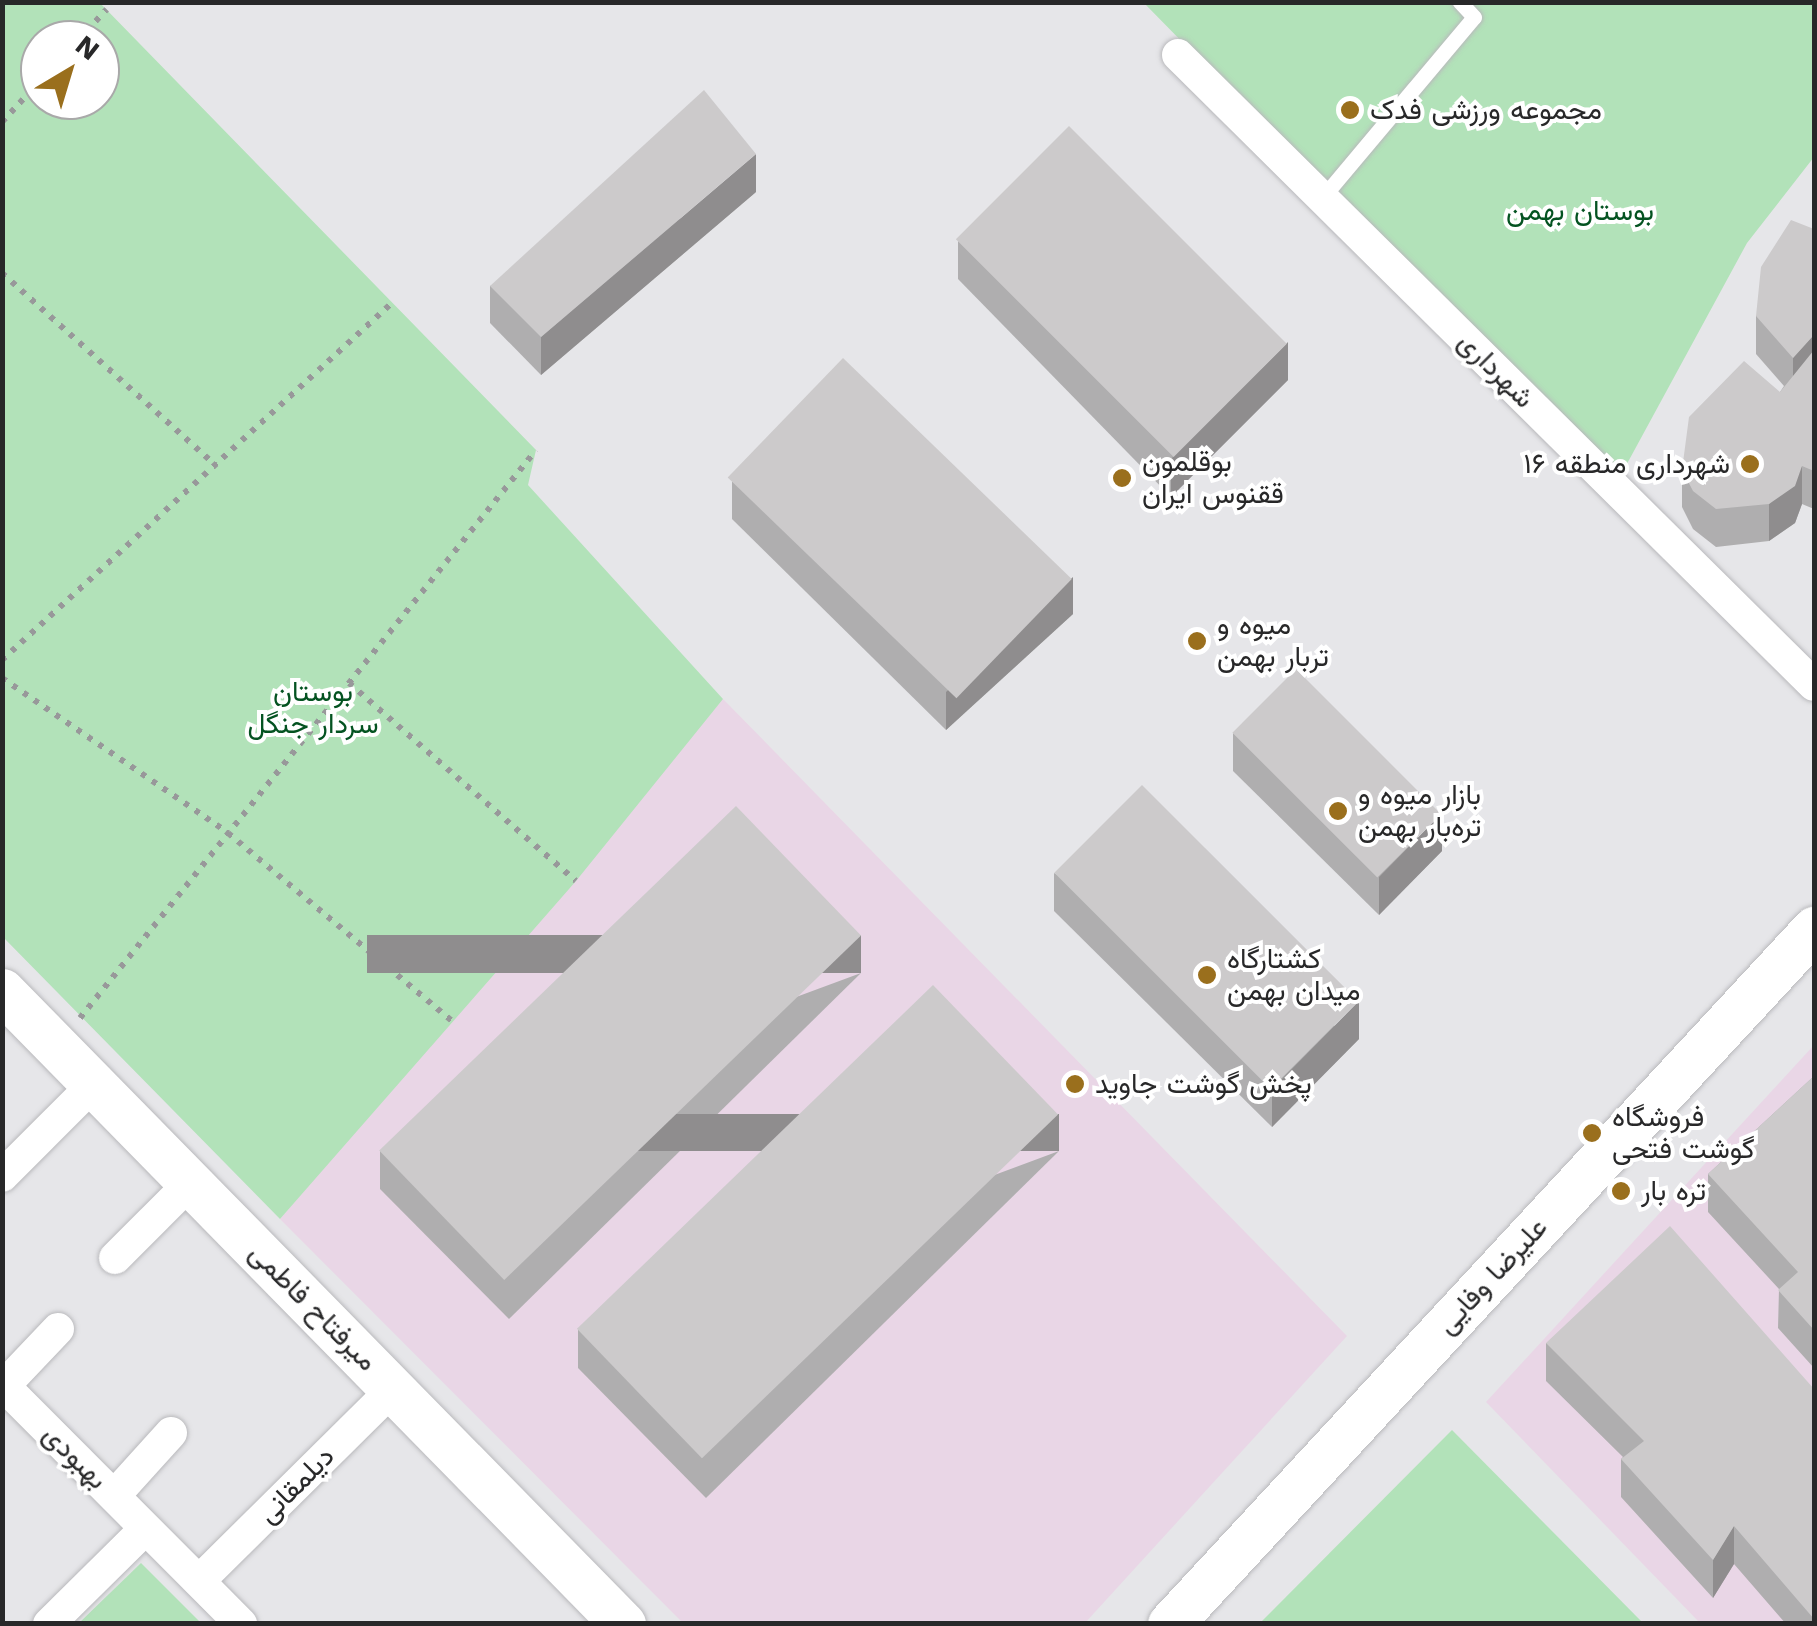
<!DOCTYPE html>
<meta charset="utf-8">
<style>
body{margin:0}
#map{position:relative;width:1817px;height:1626px;overflow:hidden;background:#e6e6e9;font-family:"Work Sans",Vazirmatn,sans-serif}
div>[style]{position:absolute}
[style*='--x']{left:calc(var(--x)*1px);top:calc(var(--y)*1px);width:calc(var(--w)*1px);rotate:calc(var(--a)*1deg)}
.industrial>*{inset:0;background:#e9d6e6}
.green>*{inset:0;background:#b2e2b9}
.path>*{height:6px;margin-top:-3px;transform-origin:0;background:repeating-linear-gradient(90deg,#98989a 0 5px,transparent 0 13px)}
.roads{filter:drop-shadow(0 0 2px #b9b9bc) drop-shadow(0 0 2px #b9b9bc)}
.lane>*{height:15px;margin:-7.5px;padding:0 7.5px;transform-origin:7.5px;border-radius:7.5px;background:#fff}
.street>*{height:32px;margin:-16px;padding:0 16px;transform-origin:16px;border-radius:16px;background:#fff}
.secondary>*{height:45px;margin:-22.5px;padding:0 22.5px;transform-origin:22.5px;border-radius:22.5px;background:#fff}
.wall>*{inset:0;background:#afaeaf}
.shaded-wall>*{inset:0;background:#8f8d8e;transform-origin:0 0}
.building>*{inset:0;background:#cccacb;transform-origin:0 0}
.dots>*{width:28px;height:28px;translate:-50% -50%;box-sizing:border-box;border:5px solid #fff;border-radius:50%}
span{translate:-50% -50%;white-space:nowrap;text-align:center;line-height:1.15;-webkit-text-stroke:8px #fff;paint-order:stroke}
.poi-label{font-size:28px;color:#282829}
.left{translate:0 -50%;text-align:left}
.right{translate:-100% -50%;text-align:right}
.park-label{font-size:28px;color:#045321}
.street-label{font-size:28px;color:#282829}
.frame{position:absolute;inset:0;border:5px solid #282829;pointer-events:none}
.north{position:absolute;left:20px;top:20px;width:100px;height:100px;box-sizing:border-box;background:#fff;border:2px solid #a9a9a9;border-radius:50%;rotate:38deg;font-size:28px;font-weight:700;line-height:40px;text-align:center;color:#282829}
.north::after{content:'';display:block;margin:auto;width:35px;height:45px;background:#9a6f1d;clip-path:polygon(50% 0,100% 100%,50% 72%,0 100%)}
</style>
<div id="map">
<div class="industrial">
<i style="clip-path:polygon(723px 699px,1347px 1336px,1085px 1623px,683px 1623px,280px 1219px)"></i>
<i style="clip-path:polygon(1814px 1045px,1814px 1623px,1700px 1623px,1486px 1402px)"></i>
</div>
<div class="green">
<i style="clip-path:polygon(evenodd,2px 3px,100px 3px,536px 450px,528px 485px,723px 699px,576px 881px,280px 1219px,3px 937px,2px 3px,40px 40px,100px 40px,100px 100px,40px 100px,40px 40px)"></i>
<i style="clip-path:polygon(1144px 3px,1814px 3px,1814px 157px,1747px 243px,1616px 484px)"></i>
<i style="clip-path:polygon(1452px 1430px,1643px 1623px,1260px 1623px)"></i>
<i style="clip-path:polygon(141px 1563px,201px 1623px,79px 1623px)"></i>
</div>
<div class="path">
<i style="--x:78;--y:40;--w:42;--a:-46.9"></i>
<i style="--x:2;--y:122;--w:56;--a:-47.2"></i>
<i style="--x:2;--y:273;--w:287;--a:42"></i>
<i style="--x:2;--y:660;--w:530;--a:-42.48"></i>
<i style="--x:2;--y:678;--w:274;--a:34.4"></i>
<i style="--x:228;--y:833;--w:294;--a:40"></i>
<i style="--x:349;--y:683;--w:301;--a:41.1"></i>
<i style="--x:80;--y:1018;--w:728;--a:-51.24"></i>
</div>
<div class="roads">
<div class="lane">
<i style="--x:1322;--y:198;--w:236;--a:-50"></i>
<i style="--x:1474;--y:17;--w:21;--a:-133"></i>
</div>
<div class="street">
<i style="--x:1178;--y:55;--w:895;--a:44.73"></i>
<i style="--x:2;--y:1176;--w:130;--a:-45"></i>
<i style="--x:115;--y:1258;--w:106;--a:-45"></i>
<i style="--x:58;--y:1329;--w:79;--a:133.5"></i>
<i style="--x:4;--y:1386;--w:336;--a:45.1"></i>
<i style="--x:114;--y:1496;--w:85;--a:-47.9"></i>
<i style="--x:199;--y:1581;--w:273;--a:-44.7"></i>
<i style="--x:49;--y:1624;--w:135;--a:-44.7"></i>
</div>
<div class="secondary">
<i style="--x:2;--y:991;--w:887;--a:45.55"></i>
<i style="--x:1170;--y:1624;--w:948;--a:-47.18"></i>
</div>
</div>
<div class="wall">
<i style="clip-path:polygon(756px 192px,541px 375px,490px 323px,490px 286px)"></i>
<i style="clip-path:polygon(1814px 229px,1814px 509px,1802px 504px,1795px 523px,1769px 541px,1716px 547px,1693px 529px,1682px 507px,1682px 470px,1780px 392px,1784px 386px,1756px 354px,1756px 316px)"></i>
<i style="clip-path:polygon(958px 241px,1288px 380px,1171px 497px,958px 279px)"></i>
<i style="clip-path:polygon(732px 481px,1073px 614px,946px 730px,732px 519px)"></i>
<i style="clip-path:polygon(1233px 733px,1442px 851px,1379px 915px,1233px 771px)"></i>
<i style="clip-path:polygon(1054px 873px,1359px 1039px,1272px 1127px,1054px 911px)"></i>
<i style="clip-path:polygon(861px 973px,509px 1319px,380px 1189px,380px 1151px)"></i>
<i style="clip-path:polygon(1814px 1076px,1814px 1368px,1778px 1328px,1779px 1289px,1708px 1212px,1708px 1174px)"></i>
<i style="clip-path:polygon(1059px 1151px,706px 1498px,578px 1368px,578px 1330px)"></i>
<i style="clip-path:polygon(1546px 1343px,1814px 1389px,1814px 1624px,1786px 1624px,1734px 1564px,1713px 1598px,1621px 1497px,1621px 1459px,1623px 1457px,1546px 1381px)"></i>
</div>
<div class="shaded-wall">
<i style="clip-path:polygon(756px 154px,756px 192px,541px 375px,541px 337px)"></i>
<i style="clip-path:polygon(1812px 337px,1812px 375px,1793px 396px,1793px 358px)"></i>
<i style="clip-path:polygon(1288px 342px,1288px 380px,1171px 497px,1171px 459px)"></i>
<i style="clip-path:polygon(1802px 466px,1802px 504px,1795px 523px,1769px 541px,1769px 504px)"></i>
<i style="clip-path:polygon(1073px 577px,1073px 614px,946px 730px,946px 692px)"></i>
<i style="clip-path:polygon(1442px 813px,1442px 851px,1379px 915px,1379px 877px)"></i>
<i style="left:861px;top:935px;width:38px;height:494px;rotate:90deg"></i>
<i style="clip-path:polygon(1359px 1001px,1359px 1039px,1272px 1127px,1272px 1089px)"></i>
<i style="left:1059px;top:1114px;width:37px;height:494px;rotate:90deg"></i>
<i style="clip-path:polygon(1734px 1526px,1734px 1564px,1713px 1598px,1713px 1560px)"></i>
</div>
<div class="building">
<i style="clip-path:polygon(704px 90px,756px 154px,541px 337px,490px 286px)"></i>
<i style="left:1069px;top:126px;width:308px;height:160px;rotate:45deg"></i>
<i style="clip-path:polygon(1791px 220px,1814px 229px,1814px 338px,1812px 337px,1793px 358px,1756px 316px,1761px 267px)"></i>
<i style="clip-path:polygon(1814px 350px,1814px 471px,1802px 466px,1795px 486px,1769px 504px,1716px 509px,1693px 491px,1682px 470px,1689px 417px,1744px 361px,1780px 392px)"></i>
<i style="left:843px;top:358px;width:318px;height:166px;rotate:44deg"></i>
<i style="left:1296px;top:669px;width:205px;height:90px;rotate:45deg"></i>
<i style="left:1142px;top:785px;width:306px;height:124px;rotate:45deg"></i>
<i style="left:736px;top:806px;width:180px;height:496px;rotate:46deg"></i>
<i style="left:933px;top:985px;width:180px;height:495px;rotate:46deg"></i>
<i style="clip-path:polygon(1814px 1076px,1814px 1330px,1778px 1290px,1798px 1272px,1708px 1174px)"></i>
<i style="clip-path:polygon(1670px 1226px,1814px 1389px,1814px 1619px,1734px 1526px,1713px 1560px,1621px 1459px,1644px 1441px,1546px 1343px)"></i>
</div>
<div class="dots">
<i style="left:1350px;top:110px;background:#9a6f1d"></i>
<i style="left:1750px;top:464px;background:#9a6f1d"></i>
<i style="left:1122px;top:478px;background:#9a6f1d"></i>
<i style="left:1197px;top:641px;background:#9a6f1d"></i>
<i style="left:1338px;top:811px;background:#9a6f1d"></i>
<i style="left:1207px;top:975px;background:#9a6f1d"></i>
<i style="left:1075px;top:1084px;background:#9a6f1d"></i>
<i style="left:1592px;top:1133px;background:#9a6f1d"></i>
<i style="left:1621px;top:1191px;background:#9a6f1d"></i>
</div>
<div class="poi-label">
<span class="left" style="left:1370px;top:110px">مجموعه ورزشی فدک</span>
<span class="left" style="left:1142px;top:478px">بوقلمون<br>ققنوس ایران</span>
<span class="right" style="left:1730px;top:464px">شهرداری منطقه ۱۶</span>
<span class="left" style="left:1217px;top:641px">میوه و<br>تربار بهمن</span>
<span class="left" style="left:1358px;top:811px">بازار میوه و<br>تره‌بار بهمن</span>
<span class="left" style="left:1227px;top:975px">کشتارگاه<br>میدان بهمن</span>
<span class="left" style="left:1095px;top:1084px">پخش گوشت جاوید</span>
<span class="left" style="left:1612px;top:1133px">فروشگاه<br>گوشت فتحی</span>
<span class="left" style="left:1641px;top:1191px">تره بار</span>
</div>
<div class="park-label">
<span style="left:1580px;top:211px">بوستان بهمن</span>
<span style="left:313px;top:708px">بوستان<br>سردار جنگل</span>
</div>
<div class="street-label">
<span style="left:1496px;top:370px;rotate:45deg">شهرداری</span>
<span style="left:1492px;top:1276px;rotate:-47deg">علیرضا وفایی</span>
<span style="left:313px;top:1307px;rotate:45deg">میرفتاح فاطمی</span>
<span style="left:75px;top:1457px;rotate:45deg">بهبودی</span>
<span style="left:296px;top:1485px;rotate:-45deg">دیلمقانی</span>
</div>
<div class="frame"></div>
<div class="north">N</div>
</div>
